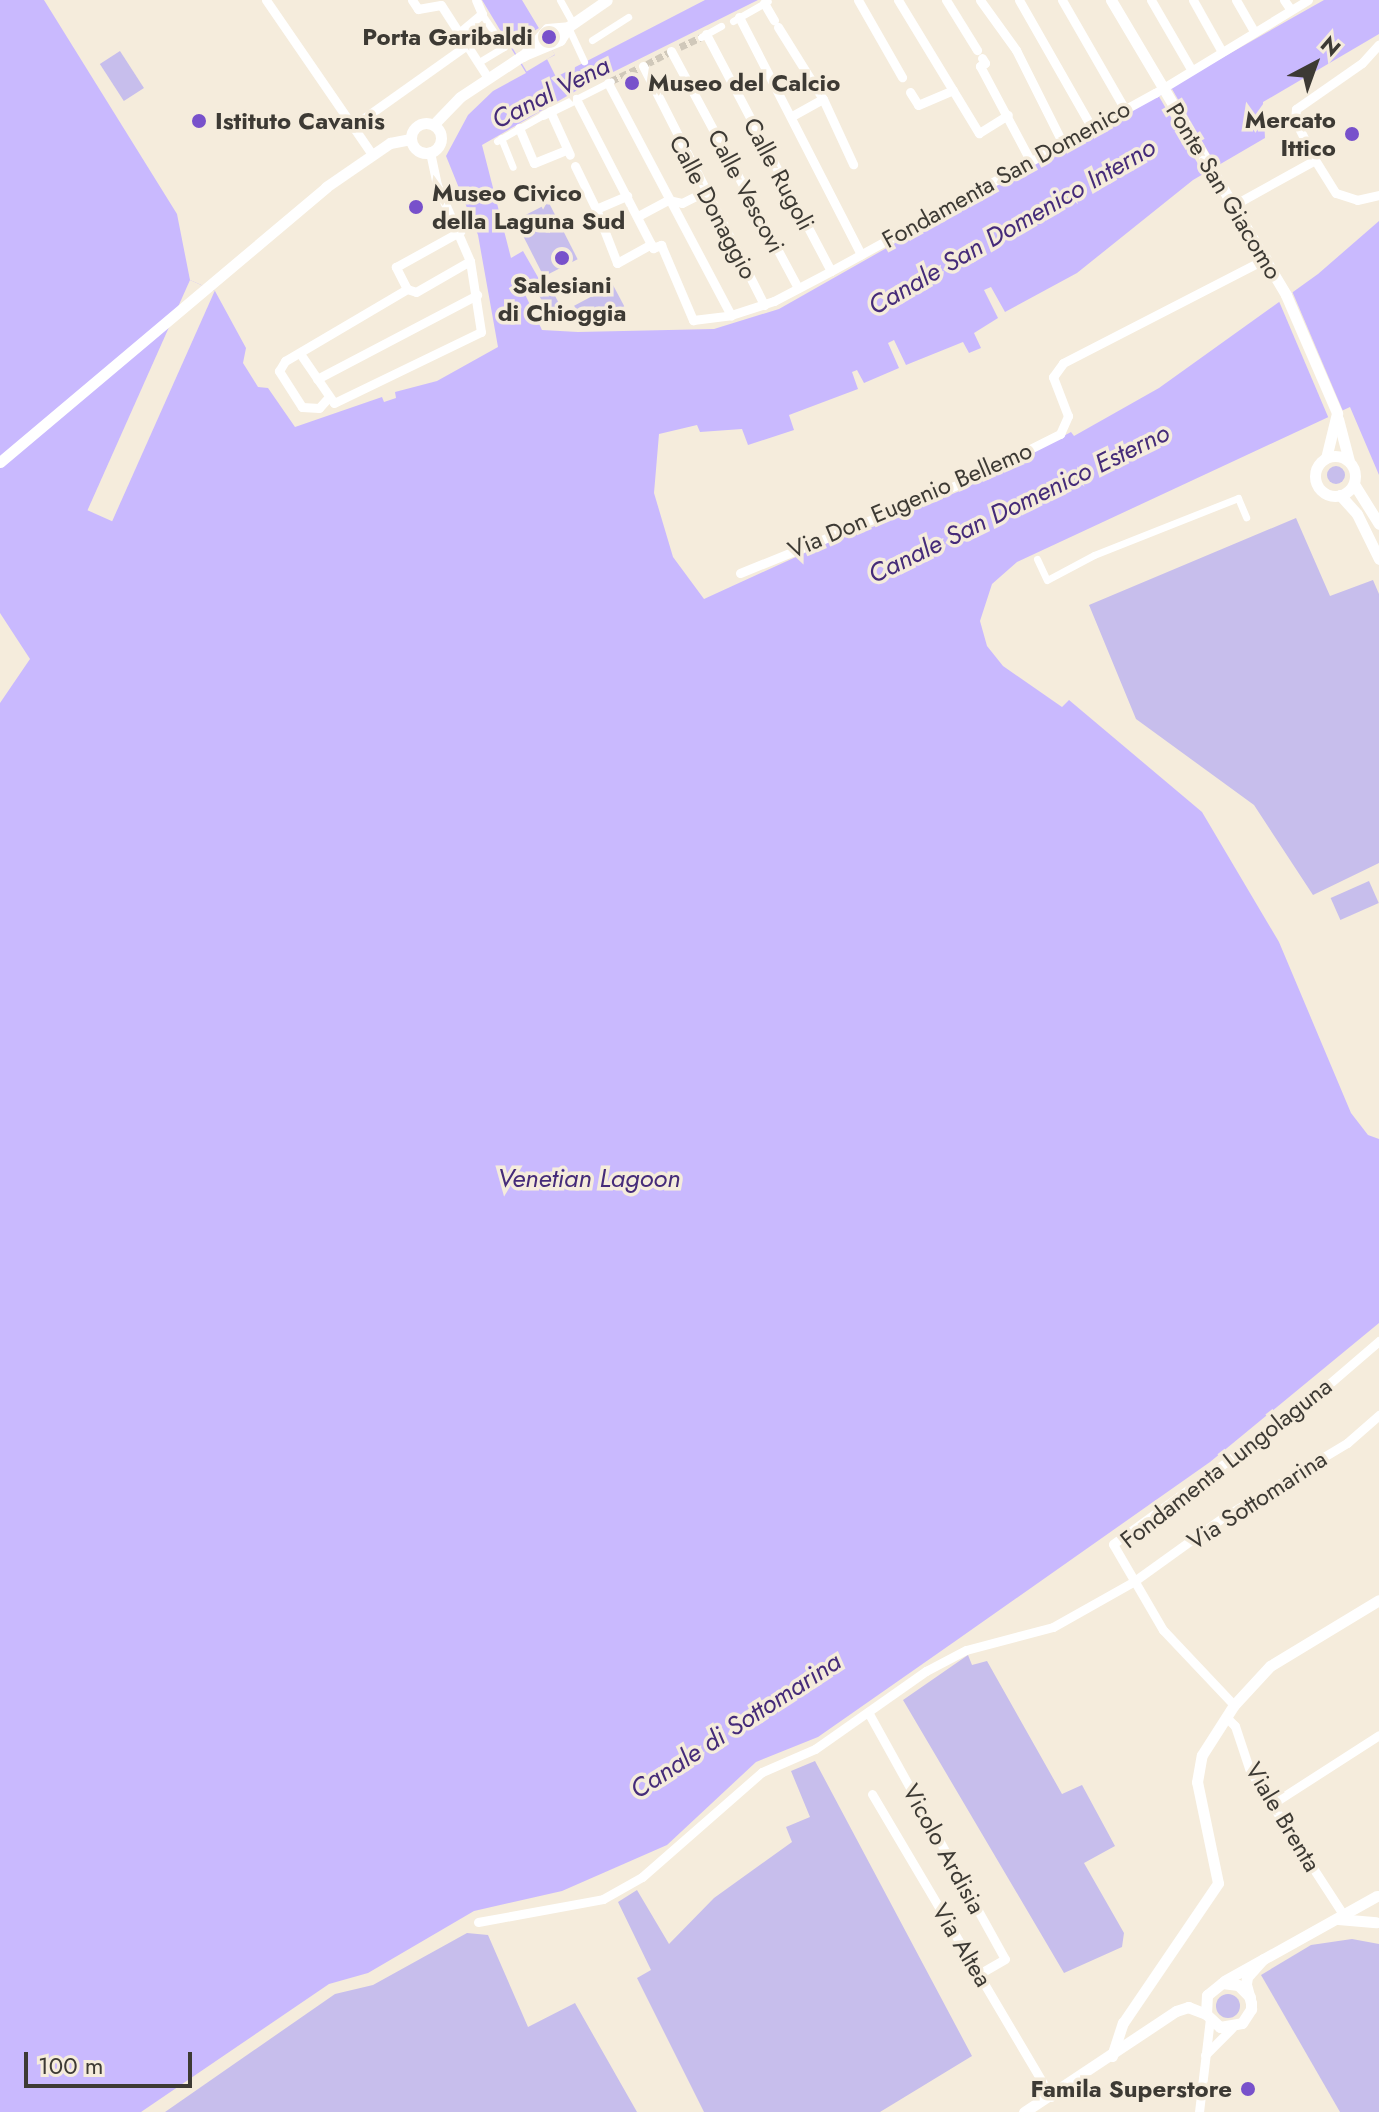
<!DOCTYPE html>
<style>
body{margin:0}
#map{position:relative;width:1379px;height:2112px;overflow:hidden;background:#f5ecdc;font-family:Jost,sans-serif}
div>[style]{position:absolute}
[style*='--x']{left:calc(var(--x)*1px);top:calc(var(--y)*1px);width:calc(var(--w)*1px);rotate:calc(var(--a)*1deg)}
.green>*{inset:0;background:#c7beec;transform-origin:0 0}
.round{border-radius:50%}
.water>*{inset:0;background:#c9b9fe}
.pier>*{inset:0;background:#f5ecdc;transform-origin:0 0}
.pedestrian-tunnel>*{height:7px;margin-top:-3.5px;transform-origin:0;background:repeating-linear-gradient(90deg,#d0c8ba 0 7px,transparent 0 10.5px)}
.pedestrian>*{height:7px;margin:-3.5px;padding:0 3.5px;transform-origin:3.5px;border-radius:3.5px;background:#fff}
.minor>*{height:9px;margin:-4.5px;padding:0 4.5px;transform-origin:4.5px;border-radius:4.5px;background:#fff}
.tertiary>*{height:11px;margin:-5.5px;padding:0 5.5px;transform-origin:5.5px;border-radius:5.5px;background:#fff}
.tertiary>.ring{margin:-5.5px;padding:0;box-sizing:content-box;background:none;border:11px solid #fff;border-radius:50%}
.dots>*{width:22px;height:22px;translate:-50% -50%;box-sizing:border-box;border:4px solid #f5ecdc;border-radius:50%}
span{translate:-50% -50%;white-space:nowrap;text-align:center;line-height:1.15;-webkit-text-stroke:7px #f5ecdc;paint-order:stroke}
.poi-label{font-size:24px;color:#3d3a34;font-weight:700}
.right{translate:-100% -50%;text-align:right}
.left{translate:0 -50%;text-align:left}
.street-label{font-size:24px;color:#3d3a34}
.water-label{font-size:26px;color:#452b79;font-style:italic}
.north{position:absolute;left:1275px;top:24px;width:80px;height:80px;-webkit-text-stroke:6px #f5ecdc;paint-order:stroke;rotate:41deg;font-size:22px;font-weight:700;line-height:32px;text-align:center;color:#3d3a34}
.north::after{content:'';display:block;margin:auto;width:28px;height:36px;background:#3d3a34;clip-path:polygon(50% 0,100% 100%,50% 72%,0 100%)}
.scale{position:absolute;left:24px;top:2052px;width:168px;height:36px;box-sizing:border-box;border:4px solid #3d3a34;border-top:0;padding-left:10px;font-size:24px;line-height:28px;white-space:nowrap;color:#3d3a34;-webkit-text-stroke:6px #f5ecdc;paint-order:stroke}
</style>
<div id="map">
<div class="green">
<i style="left:120px;top:51px;width:44px;height:24px;rotate:57deg"></i>
<i style="left:549px;top:203px;width:63px;height:38px;rotate:63deg"></i>
<i style="left:613px;top:285px;width:24px;height:44px;rotate:62deg"></i>
<i style="left:550px;top:286px;width:31px;height:14px;rotate:63deg"></i>
<i class="round" style="left:1327px;top:466px;width:18px;height:18px"></i>
<i style="clip-path:polygon(1296px 518px,1330px 596px,1373px 580px,1379px 594px,1379px 863px,1313px 895px,1254px 805px,1136px 719px,1089px 605px)"></i>
<i style="left:1369px;top:881px;width:24px;height:42px;rotate:66deg"></i>
<i style="clip-path:polygon(968px 1655px,972px 1665px,987px 1661px,1062px 1794px,1082px 1785px,1115px 1846px,1084px 1863px,1124px 1933px,1122px 1947px,1064px 1973px,903px 1700px)"></i>
<i style="clip-path:polygon(815px 1761px,972px 2056px,880px 2112px,704px 2112px,637px 1978px,651px 1970px,618px 1902px,637px 1890px,669px 1944px,714px 1898px,792px 1842px,786px 1827px,810px 1817px,791px 1771px)"></i>
<i style="clip-path:polygon(467px 1933px,488px 1935px,528px 2027px,575px 2003px,637px 2112px,165px 2112px,335px 1994px,373px 1985px)"></i>
<i style="clip-path:polygon(1352px 1939px,1379px 1944px,1379px 2112px,1340px 2112px,1261px 1975px,1311px 1945px)"></i>
<i class="round" style="left:1216px;top:1994px;width:24px;height:24px"></i>
</div>
<div class="water">
<i style="clip-path:polygon(0 0,44px 0,177px 214px,190px 280px,215px 291px,246px 348px,243px 363px,258px 387px,268px 388px,295px 427px,382px 397px,384px 402px,396px 398px,395px 392px,437px 381px,498px 347px,478px 235px,446px 156px,468px 115px,493px 91px,526px 73px,482px 0,522px 0,555px 55px,547px 59px,556px 77px,705px 0,758px 0,581px 88px,482px 145px,511px 258px,523px 251px,539px 279px,522px 288px,542px 330px,578px 332px,714px 329px,779px 309px,1324px 0,1379px 0,1379px 34px,1263px 102px,1265px 138px,1193px 180px,1077px 273px,1005px 312px,991px 287px,984px 290px,998px 318px,974px 333px,981px 348px,969px 353px,963px 342px,906px 365px,894px 340px,888px 343px,899px 368px,864px 383px,857px 370px,852px 372px,858px 389px,789px 415px,794px 430px,748px 445px,742px 429px,700px 432px,697px 425px,659px 434px,654px 493px,673px 557px,704px 599px,868px 524px,870px 528px,962px 490px,1071px 432px,1074px 436px,1159px 388px,1318px 274px,1379px 221px,1379px 475px,1350px 407px,1017px 562px,992px 584px,980px 621px,987px 646px,1003px 666px,1062px 707px,1069px 700px,1202px 812px,1279px 942px,1351px 1113px,1368px 1135px,1379px 1139px,1379px 1323px,1210px 1462px,954px 1642px,818px 1737px,756px 1762px,667px 1845px,562px 1891px,474px 1911px,368px 1973px,329px 1984px,141px 2112px,0 2112px,0 703px,30px 659px,0 613px)"></i>
</div>
<div class="pier">
<i style="left:539px;top:28px;width:31px;height:33px;rotate:59deg"></i>
<i style="left:1172px;top:89px;width:90px;height:15px;rotate:60deg"></i>
<i style="left:190px;top:280px;width:27px;height:252px;rotate:24deg"></i>
<i style="left:1292px;top:291px;width:131px;height:16px;rotate:67deg"></i>
</div>
<div class="pedestrian-tunnel">
<i style="--x:680;--y:47;--w:23;--a:-25"></i>
<i style="--x:647;--y:64;--w:24;--a:-28"></i>
<i style="--x:611;--y:81;--w:29;--a:-25"></i>
</div>
<div class="pedestrian">
<i style="--x:560;--y:0;--w:26;--a:61"></i>
<i style="--x:733;--y:21;--w:40;--a:-29.7"></i>
<i style="--x:568;--y:27;--w:38;--a:65"></i>
<i style="--x:701;--y:37;--w:23;--a:-29"></i>
<i style="--x:592;--y:40;--w:43;--a:-32.6"></i>
<i style="--x:479;--y:62;--w:29;--a:-31"></i>
<i style="--x:504;--y:47;--w:40;--a:-124"></i>
<i style="--x:576;--y:99;--w:39;--a:-27"></i>
<i style="--x:501;--y:138;--w:31;--a:68"></i>
<i style="--x:497;--y:141;--w:53;--a:-29.5"></i>
<i style="--x:1037;--y:559;--w:23;--a:65"></i>
<i style="--x:1047;--y:580;--w:53;--a:-28"></i>
<i style="--x:1094;--y:555;--w:155;--a:-21.6"></i>
<i style="--x:1238;--y:498;--w:21;--a:67"></i>
</div>
<div class="minor">
<i style="--x:266;--y:0;--w:187;--a:55.5"></i>
<i style="--x:412;--y:0;--w:11;--a:56"></i>
<i style="--x:418;--y:9;--w:23;--a:-10"></i>
<i style="--x:441;--y:5;--w:87;--a:57.2"></i>
<i style="--x:858;--y:0;--w:89;--a:60.3"></i>
<i style="--x:898;--y:0;--w:156;--a:58.7"></i>
<i style="--x:979;--y:133;--w:34;--a:-32"></i>
<i style="--x:946;--y:0;--w:59;--a:58.2"></i>
<i style="--x:980;--y:0;--w:62;--a:54.2"></i>
<i style="--x:1016;--y:50;--w:103;--a:63.4"></i>
<i style="--x:1019;--y:0;--w:145;--a:60.3"></i>
<i style="--x:1062;--y:0;--w:125;--a:60.1"></i>
<i style="--x:1151;--y:0;--w:80;--a:59.9"></i>
<i style="--x:1193;--y:0;--w:57;--a:60.8"></i>
<i style="--x:1236;--y:0;--w:36;--a:60"></i>
<i style="--x:1284;--y:0;--w:12;--a:55"></i>
<i style="--x:764;--y:3;--w:20;--a:60"></i>
<i style="--x:739;--y:17;--w:267;--a:62.8"></i>
<i style="--x:778;--y:27;--w:85;--a:58"></i>
<i style="--x:823;--y:99;--w:72;--a:65.2"></i>
<i style="--x:459;--y:33;--w:30;--a:-40"></i>
<i style="--x:482;--y:14;--w:15;--a:-113"></i>
<i style="--x:706;--y:34;--w:268;--a:62.2"></i>
<i style="--x:671;--y:51;--w:269;--a:61.8"></i>
<i style="--x:982;--y:58;--w:6;--a:59"></i>
<i style="--x:985;--y:63;--w:6;--a:149"></i>
<i style="--x:980;--y:66;--w:106;--a:62"></i>
<i style="--x:643;--y:66;--w:268;--a:63.1"></i>
<i style="--x:608;--y:83;--w:263;--a:62.1"></i>
<i style="--x:910;--y:92;--w:15;--a:58"></i>
<i style="--x:918;--y:105;--w:38;--a:-23"></i>
<i style="--x:550;--y:111;--w:48;--a:65.6"></i>
<i style="--x:543;--y:115;--w:37;--a:-26"></i>
<i style="--x:576;--y:99;--w:168;--a:62.7"></i>
<i style="--x:653;--y:248;--w:9;--a:-21"></i>
<i style="--x:661;--y:245;--w:82;--a:66.9"></i>
<i style="--x:693;--y:320;--w:38;--a:-7"></i>
<i style="--x:731;--y:315;--w:45;--a:-18"></i>
<i style="--x:774;--y:301;--w:64;--a:-27.8"></i>
<i style="--x:831;--y:271;--w:370;--a:-28.8"></i>
<i style="--x:1155;--y:93;--w:179;--a:-31.3"></i>
<i style="--x:792;--y:116;--w:35;--a:-29"></i>
<i style="--x:353;--y:126;--w:140;--a:-35.4"></i>
<i style="--x:519;--y:128;--w:38;--a:67"></i>
<i style="--x:534;--y:163;--w:35;--a:-22"></i>
<i style="--x:1315;--y:160;--w:45;--a:-116.6"></i>
<i style="--x:1295;--y:120;--w:11;--a:-85"></i>
<i style="--x:1296;--y:109;--w:80;--a:-34.9"></i>
<i style="--x:1362;--y:63;--w:25;--a:-48"></i>
<i style="--x:575;--y:166;--w:48;--a:64"></i>
<i style="--x:596;--y:209;--w:34;--a:-23"></i>
<i style="--x:1232;--y:206;--w:95;--a:-29"></i>
<i style="--x:1315;--y:160;--w:39;--a:58"></i>
<i style="--x:1336;--y:193;--w:22;--a:18"></i>
<i style="--x:1357;--y:200;--w:23;--a:-13"></i>
<i style="--x:596;--y:209;--w:58;--a:68.7"></i>
<i style="--x:617;--y:263;--w:39;--a:-29"></i>
<i style="--x:638;--y:216;--w:34;--a:-28"></i>
<i style="--x:668;--y:200;--w:14;--a:12"></i>
<i style="--x:682;--y:203;--w:25;--a:-27"></i>
<i style="--x:407;--y:289;--w:25;--a:-117"></i>
<i style="--x:396;--y:267;--w:74;--a:-29"></i>
<i style="--x:301;--y:355;--w:58;--a:55.5"></i>
<i style="--x:334;--y:403;--w:163;--a:-25.8"></i>
<i style="--x:481;--y:332;--w:72;--a:-98.8"></i>
<i style="--x:470;--y:261;--w:83;--a:-113.5"></i>
<i style="--x:437;--y:185;--w:34;--a:-102"></i>
<i style="--x:317;--y:379;--w:181;--a:-27.7"></i>
<i style="--x:327;--y:399;--w:12;--a:132"></i>
<i style="--x:319;--y:408;--w:17;--a:-177"></i>
<i style="--x:302;--y:407;--w:43;--a:-122.6"></i>
<i style="--x:279;--y:371;--w:12;--a:-59"></i>
<i style="--x:285;--y:361;--w:142;--a:-30.5"></i>
<i style="--x:407;--y:289;--w:9;--a:18"></i>
<i style="--x:416;--y:292;--w:62;--a:-29.9"></i>
<i style="--x:740;--y:573;--w:240;--a:-22.1"></i>
<i style="--x:962;--y:483;--w:110;--a:-26.6"></i>
<i style="--x:1060;--y:434;--w:20;--a:-66"></i>
<i style="--x:1068;--y:416;--w:42;--a:-111"></i>
<i style="--x:1053;--y:377;--w:17;--a:-54"></i>
<i style="--x:1063;--y:363;--w:229;--a:-27.2"></i>
<i style="--x:1234;--y:1705;--w:103;--a:-133.4"></i>
<i style="--x:1163;--y:1630;--w:99;--a:-120.2"></i>
<i style="--x:1113;--y:1544;--w:232;--a:-35.9"></i>
<i style="--x:1301;--y:1408;--w:103;--a:-40.7"></i>
<i style="--x:868;--y:1712;--w:282;--a:61"></i>
<i style="--x:1005;--y:1959;--w:30;--a:150"></i>
<i style="--x:1227;--y:1718;--w:11;--a:45"></i>
<i style="--x:1235;--y:1726;--w:47;--a:71.6"></i>
<i style="--x:1250;--y:1771;--w:171;--a:57"></i>
<i style="--x:872;--y:1794;--w:352;--a:59.4"></i>
<i style="--x:1272;--y:1804;--w:127;--a:-32.8"></i>
<i style="--x:478;--y:1922;--w:127;--a:-10.4"></i>
<i style="--x:603;--y:1899;--w:45;--a:-29.4"></i>
<i style="--x:642;--y:1877;--w:159;--a:-41.2"></i>
<i style="--x:762;--y:1772;--w:58;--a:-23.5"></i>
<i style="--x:815;--y:1749;--w:136;--a:-35.1"></i>
<i style="--x:926;--y:1671;--w:45;--a:-27.7"></i>
<i style="--x:966;--y:1650;--w:90;--a:-14.8"></i>
<i style="--x:1053;--y:1627;--w:92;--a:-29.4"></i>
<i style="--x:1133;--y:1582;--w:110;--a:-35.7"></i>
<i style="--x:1222;--y:1518;--w:146;--a:-31"></i>
<i style="--x:1347;--y:1443;--w:43;--a:-41.2"></i>
<i style="--x:1205;--y:2055;--w:38;--a:-45"></i>
<i style="--x:1199;--y:2112;--w:94;--a:-83.3"></i>
</div>
<div class="tertiary">
<i style="--x:1111;--y:0;--w:343;--a:59.3"></i>
<i style="--x:1286;--y:295;--w:129;--a:66.6"></i>
<i style="--x:1337;--y:413;--w:46;--a:103.7"></i>
<i style="--x:523;--y:56;--w:36;--a:-48"></i>
<i style="--x:547;--y:29;--w:21;--a:-5"></i>
<i class="ring" style="left:411px;top:123px;width:19px;height:19px"></i>
<i style="--x:434;--y:124;--w:37;--a:-46"></i>
<i style="--x:460;--y:97;--w:74;--a:-33.5"></i>
<i style="--x:522;--y:56;--w:41;--a:-22.8"></i>
<i style="--x:560;--y:40;--w:15;--a:-58"></i>
<i style="--x:568;--y:27;--w:47;--a:-34.7"></i>
<i style="--x:1338;--y:419;--w:43;--a:75.3"></i>
<i class="ring" style="left:1315px;top:456px;width:29px;height:29px"></i>
<i style="--x:0;--y:462;--w:426;--a:-40.1"></i>
<i style="--x:326;--y:187;--w:78;--a:-34.5"></i>
<i style="--x:390;--y:143;--w:21;--a:-11"></i>
<i style="--x:1354;--y:484;--w:47;--a:58"></i>
<i style="--x:1340;--y:495;--w:25;--a:48"></i>
<i style="--x:1357;--y:514;--w:50;--a:63.9"></i>
<i style="--x:1338;--y:1919;--w:38;--a:5"></i>
<i style="--x:1224;--y:1981;--w:175;--a:-29.1"></i>
<i style="--x:1250;--y:1997;--w:17;--a:-135"></i>
<i style="--x:1238;--y:1985;--w:16;--a:-173"></i>
<i style="--x:1222;--y:1983;--w:19;--a:141"></i>
<i style="--x:1207;--y:1995;--w:19;--a:93"></i>
<i style="--x:1206;--y:2014;--w:19;--a:43"></i>
<i style="--x:1220;--y:2027;--w:22;--a:-10"></i>
<i style="--x:1242;--y:2023;--w:17;--a:-57"></i>
<i style="--x:1251;--y:2009;--w:6;--a:-90"></i>
<i style="--x:1251;--y:2003;--w:20;--a:-105"></i>
<i style="--x:1246;--y:1984;--w:7;--a:-82"></i>
<i style="--x:1247;--y:1977;--w:24;--a:-48"></i>
<i style="--x:1112;--y:2056;--w:35;--a:-72"></i>
<i style="--x:1123;--y:2023;--w:169;--a:-55.8"></i>
<i style="--x:1218;--y:1883;--w:103;--a:-101.7"></i>
<i style="--x:1197;--y:1782;--w:27;--a:-80"></i>
<i style="--x:1202;--y:1755;--w:59;--a:-57.4"></i>
<i style="--x:1234;--y:1705;--w:53;--a:-47.3"></i>
<i style="--x:1270;--y:1666;--w:127;--a:-31.2"></i>
<i style="--x:1024;--y:2112;--w:182;--a:-33.6"></i>
<i style="--x:1176;--y:2011;--w:13;--a:-18"></i>
<i style="--x:1188;--y:2007;--w:19;--a:21"></i>
</div>
<div class="dots">
<i style="left:549px;top:37px;background:#7851cb"></i>
<i style="left:632px;top:83px;background:#7851cb"></i>
<i style="left:199px;top:121px;background:#7851cb"></i>
<i style="left:1352px;top:134px;background:#7851cb"></i>
<i style="left:416px;top:207px;background:#7851cb"></i>
<i style="left:562px;top:258px;background:#7851cb"></i>
<i style="left:1248px;top:2089px;background:#7851cb"></i>
</div>
<div class="poi-label">
<span class="right" style="left:533px;top:37px">Porta Garibaldi</span>
<span class="left" style="left:648px;top:83px">Museo del Calcio</span>
<span class="right" style="left:1336px;top:134px">Mercato<br>Ittico</span>
<span class="left" style="left:215px;top:121px">Istituto Cavanis</span>
<span class="left" style="left:432px;top:207px">Museo Civico<br>della Laguna Sud</span>
<span style="left:562px;top:299px">Salesiani<br>di Chioggia</span>
<span class="right" style="left:1232px;top:2089px">Famila Superstore</span>
</div>
<div class="street-label">
<span style="left:779px;top:174px;rotate:62deg">Calle Rugoli</span>
<span style="left:1006px;top:174px;rotate:-29deg">Fondamenta San Domenico</span>
<span style="left:746px;top:191px;rotate:62deg">Calle Vescovi</span>
<span style="left:1224px;top:191px;rotate:59deg">Ponte San Giacomo</span>
<span style="left:713px;top:207px;rotate:62deg">Calle Donaggio</span>
<span style="left:910px;top:500px;rotate:-23deg">Via Don Eugenio Bellemo</span>
<span style="left:1226px;top:1463px;rotate:-38deg">Fondamenta Lungolaguna</span>
<span style="left:1257px;top:1500px;rotate:-33deg">Via Sottomarina</span>
<span style="left:1283px;top:1817px;rotate:59deg">Viale Brenta</span>
<span style="left:944px;top:1849px;rotate:61deg">Vicolo Ardisia</span>
<span style="left:962px;top:1945px;rotate:59deg">Via Altea</span>
</div>
<div class="water-label">
<span style="left:551px;top:93px;rotate:-27deg">Canal Vena</span>
<span style="left:1012px;top:227px;rotate:-30deg">Canale San Domenico Interno</span>
<span style="left:1019px;top:504px;rotate:-26deg">Canale San Domenico Esterno</span>
<span style="left:589px;top:1179px">Venetian Lagoon</span>
<span style="left:736px;top:1726px;rotate:-33deg">Canale di Sottomarina</span>
</div>
<div class="north">N</div>
<div class="scale">100 m</div>
</div>
